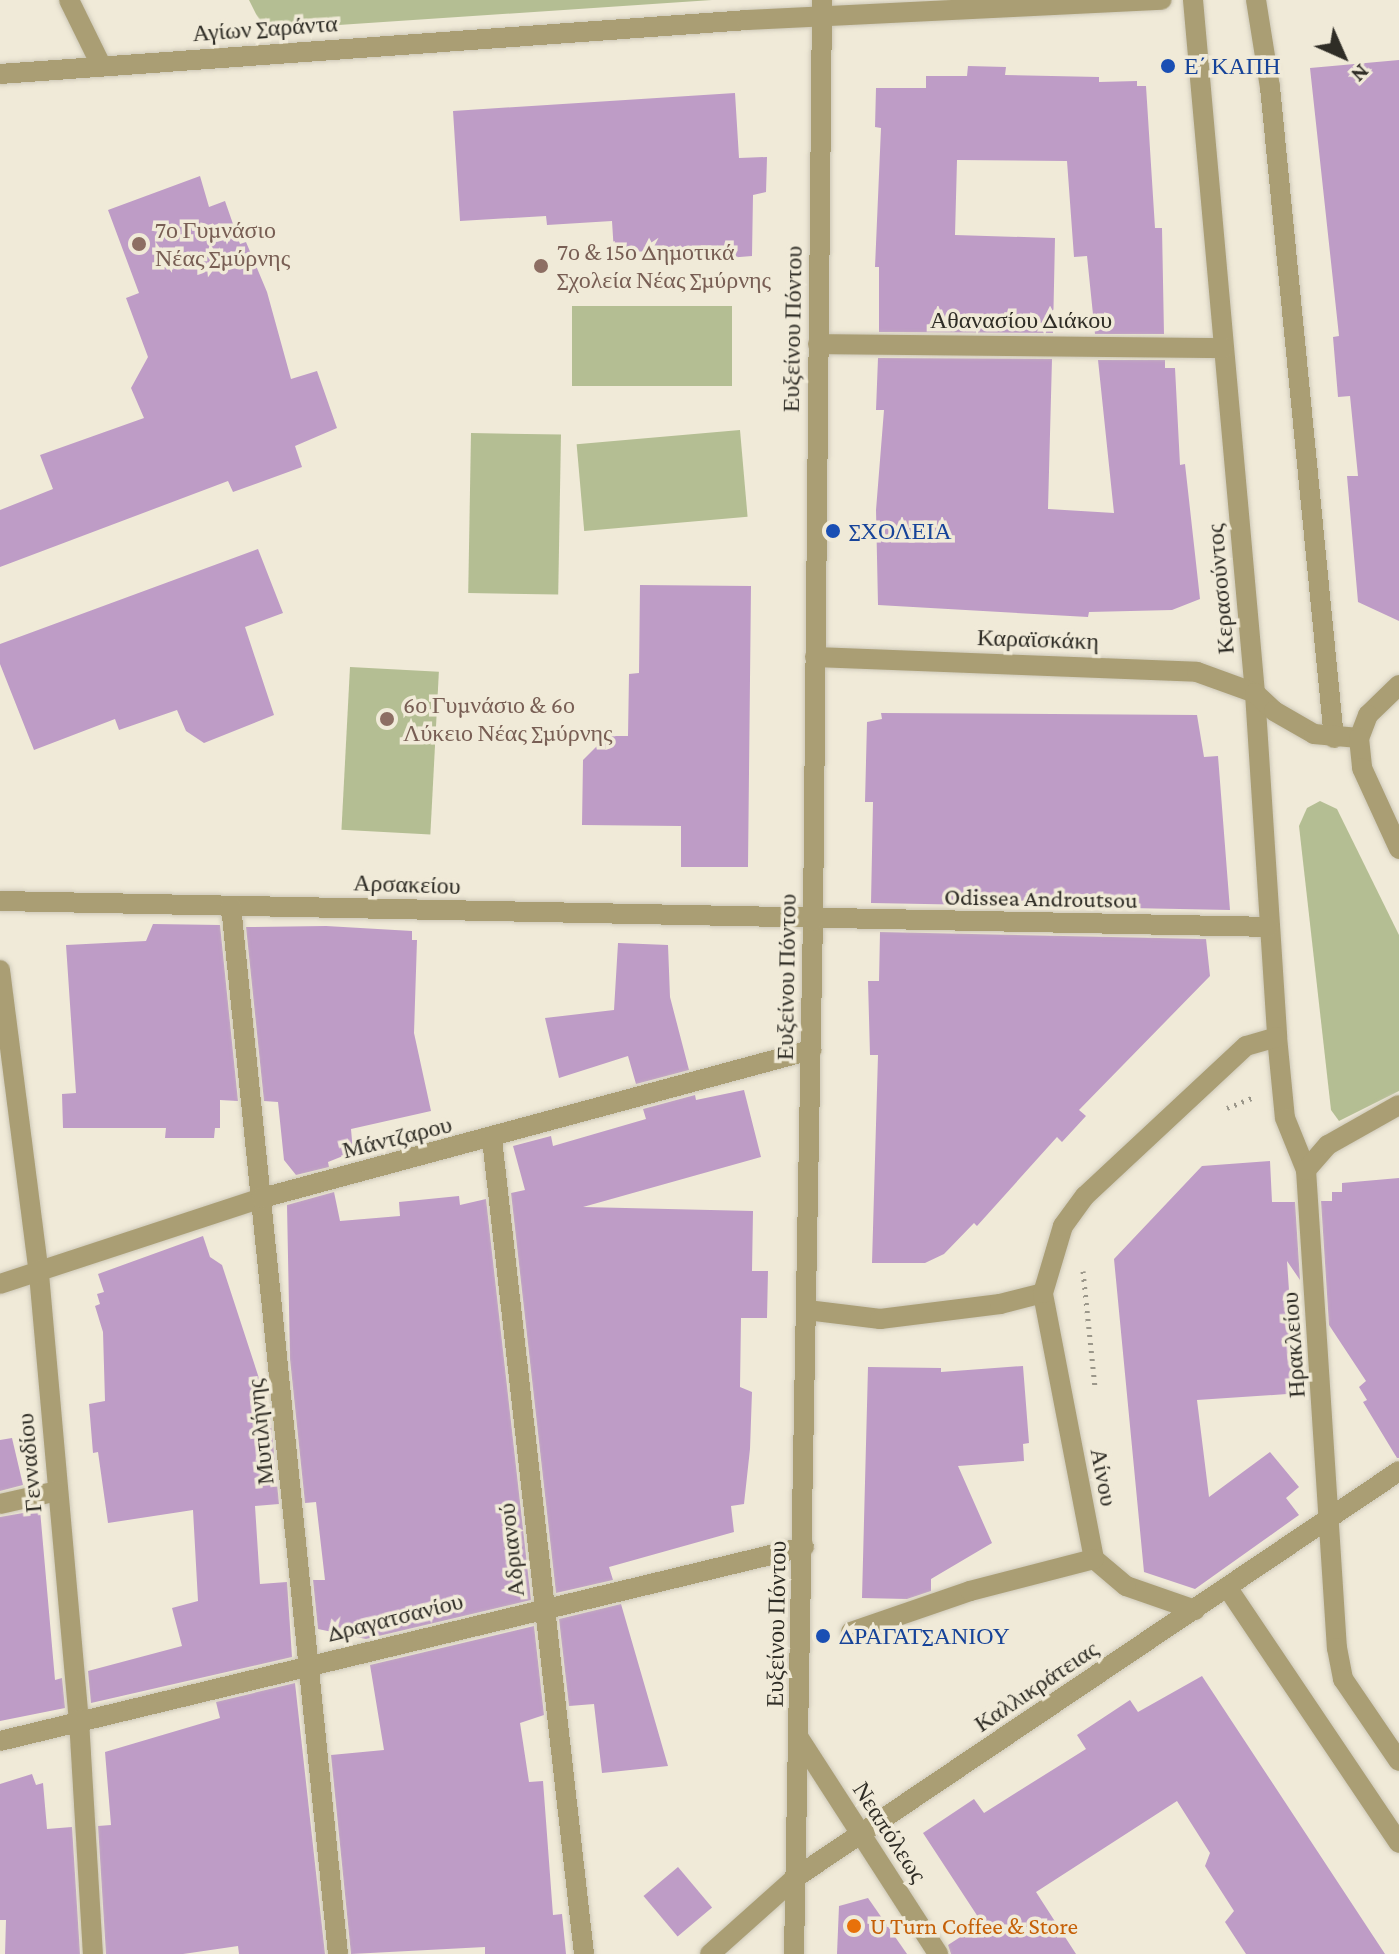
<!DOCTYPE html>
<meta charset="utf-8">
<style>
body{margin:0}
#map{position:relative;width:1399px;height:1954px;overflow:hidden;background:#f0ead8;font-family:"Crimson Pro",serif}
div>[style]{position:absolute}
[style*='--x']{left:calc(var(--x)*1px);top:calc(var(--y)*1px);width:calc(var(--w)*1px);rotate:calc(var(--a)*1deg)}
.green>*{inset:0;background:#b4be93;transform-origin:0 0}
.building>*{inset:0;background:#be9cc6;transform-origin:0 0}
.path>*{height:5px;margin-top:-2.5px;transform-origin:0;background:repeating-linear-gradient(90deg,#9b978a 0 2px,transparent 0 8px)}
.roads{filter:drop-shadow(0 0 2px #cdc8b8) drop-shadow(0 0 2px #cdc8b8)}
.minor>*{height:20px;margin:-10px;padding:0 10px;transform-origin:10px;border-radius:10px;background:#aa9e74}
.dots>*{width:22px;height:22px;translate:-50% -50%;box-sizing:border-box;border:4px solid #f0ead8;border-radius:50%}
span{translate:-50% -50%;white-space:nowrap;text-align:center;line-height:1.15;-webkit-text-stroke:7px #f0ead8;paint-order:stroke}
.street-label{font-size:24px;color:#2f2d26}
.transit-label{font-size:24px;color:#164399}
.left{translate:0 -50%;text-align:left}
.education-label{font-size:24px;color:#785e54}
.food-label{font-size:24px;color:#c56008}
.north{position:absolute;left:1303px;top:16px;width:80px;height:80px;-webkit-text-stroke:6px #f0ead8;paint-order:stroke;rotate:135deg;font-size:22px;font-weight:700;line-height:32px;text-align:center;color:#2f2d26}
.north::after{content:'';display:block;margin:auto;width:28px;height:36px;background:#2f2d26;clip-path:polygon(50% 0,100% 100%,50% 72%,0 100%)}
</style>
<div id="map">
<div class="green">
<i style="clip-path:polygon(249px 0,712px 0,264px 30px)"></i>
<i style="left:732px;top:306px;width:80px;height:160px;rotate:90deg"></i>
<i style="left:740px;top:430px;width:87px;height:164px;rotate:85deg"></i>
<i style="left:471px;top:433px;width:90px;height:160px;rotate:1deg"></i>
<i style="left:350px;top:667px;width:89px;height:163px;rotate:3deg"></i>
<i style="clip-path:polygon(1320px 801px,1337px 809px,1399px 935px,1399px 1091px,1339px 1121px,1331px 1110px,1299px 826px,1307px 808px)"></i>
</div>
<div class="building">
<i style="clip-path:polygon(1399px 60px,1399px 621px,1358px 602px,1347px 476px,1358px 476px,1350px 396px,1338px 397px,1333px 337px,1339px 336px,1310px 68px)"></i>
<i style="clip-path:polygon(968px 66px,1006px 67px,1005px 75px,1099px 77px,1099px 82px,1137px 81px,1137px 86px,1146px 86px,1155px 228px,1162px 228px,1164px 334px,1095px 334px,1087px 256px,1074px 257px,1067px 161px,957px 160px,955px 235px,1055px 238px,1053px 333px,879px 332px,879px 267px,875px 267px,881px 128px,875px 127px,876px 88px,926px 88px,926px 76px,967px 76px)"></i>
<i style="clip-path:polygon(735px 93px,739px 158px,767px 157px,766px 192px,753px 195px,752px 256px,703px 260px,702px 248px,614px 253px,612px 221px,547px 225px,546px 216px,460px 221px,453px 111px)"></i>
<i style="clip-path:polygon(200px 176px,209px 207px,225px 201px,240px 244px,246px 242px,267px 292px,291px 379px,317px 371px,337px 428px,295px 446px,302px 467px,233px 492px,228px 481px,0 567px,0 510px,53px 489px,40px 455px,144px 418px,131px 388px,148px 357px,126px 298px,139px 293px,108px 210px)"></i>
<i style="clip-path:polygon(878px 358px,1052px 359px,1048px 509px,1114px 513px,1098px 360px,1165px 360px,1165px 368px,1175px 368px,1180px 465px,1185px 464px,1200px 599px,1172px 610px,1089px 612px,1088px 617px,878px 605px,876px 510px,884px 410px,876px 410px)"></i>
<i style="clip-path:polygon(258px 549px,283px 613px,245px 627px,274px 715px,204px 743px,186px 731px,177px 710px,119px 730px,115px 719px,34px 750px,0 664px,0 644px)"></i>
<i style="clip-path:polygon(640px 585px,751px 586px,748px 867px,681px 867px,681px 826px,582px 825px,583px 760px,607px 736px,628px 736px,629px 674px,639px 673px)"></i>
<i style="clip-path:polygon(881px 713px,1197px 715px,1204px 757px,1218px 756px,1230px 910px,871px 903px,873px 802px,865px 802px,867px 722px,882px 719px)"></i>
<i style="clip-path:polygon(153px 924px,220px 925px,238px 1101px,220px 1100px,220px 1128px,215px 1128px,214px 1138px,165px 1138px,166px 1128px,63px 1128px,62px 1094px,76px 1093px,66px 945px,146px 941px)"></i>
<i style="clip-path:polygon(326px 926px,412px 931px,412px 940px,417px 940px,414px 1033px,431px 1111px,351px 1129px,353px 1152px,328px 1162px,329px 1167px,296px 1175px,284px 1160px,278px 1102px,264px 1101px,246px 927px)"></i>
<i style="clip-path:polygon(880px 932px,1206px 939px,1210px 976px,1079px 1110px,1086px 1116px,1062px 1142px,1057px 1137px,977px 1226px,974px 1223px,944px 1254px,925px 1263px,872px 1263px,878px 1055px,870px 1055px,868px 981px,879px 981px)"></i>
<i style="clip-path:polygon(618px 943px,668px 945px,670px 997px,689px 1070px,636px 1084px,628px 1056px,559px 1078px,545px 1018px,614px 1010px)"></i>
<i style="clip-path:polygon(744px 1090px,761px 1157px,583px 1207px,753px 1211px,752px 1271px,768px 1271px,767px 1318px,741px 1318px,740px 1387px,752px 1392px,750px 1449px,744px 1504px,731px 1506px,734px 1532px,609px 1567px,613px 1580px,556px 1593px,511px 1193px,525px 1190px,513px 1146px,551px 1136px,553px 1146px,646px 1119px,643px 1109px,695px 1095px,696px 1100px)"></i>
<i style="clip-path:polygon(1270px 1161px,1272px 1202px,1295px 1202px,1300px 1280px,1287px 1261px,1295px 1379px,1287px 1380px,1287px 1394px,1197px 1400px,1209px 1497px,1270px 1452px,1299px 1487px,1286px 1498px,1299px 1515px,1195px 1589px,1144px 1572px,1114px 1259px,1202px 1166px)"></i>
<i style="clip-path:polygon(1399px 1178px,1399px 1458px,1397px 1458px,1363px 1402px,1367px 1400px,1359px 1387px,1366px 1381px,1329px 1325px,1321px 1201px,1332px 1201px,1332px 1192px,1342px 1192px,1342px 1183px)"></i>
<i style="clip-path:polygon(334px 1192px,340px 1221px,400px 1216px,399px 1202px,459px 1196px,460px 1205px,486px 1199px,531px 1600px,366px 1639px,318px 1629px,313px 1580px,325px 1580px,316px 1502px,305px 1503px,290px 1359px,287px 1205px)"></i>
<i style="clip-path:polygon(203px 1236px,210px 1257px,222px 1265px,270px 1412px,279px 1504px,255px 1506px,260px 1584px,287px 1582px,292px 1657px,91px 1703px,88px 1671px,182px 1646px,172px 1608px,198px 1601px,193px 1510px,108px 1523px,98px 1452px,93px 1453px,89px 1404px,105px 1401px,103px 1332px,95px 1306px,100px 1304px,97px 1294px,104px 1292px,98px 1274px)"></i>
<i style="clip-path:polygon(1023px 1366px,1029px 1443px,1023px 1444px,1024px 1461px,958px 1466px,992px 1543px,931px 1579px,931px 1591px,907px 1599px,862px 1598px,868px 1367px,941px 1368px,941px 1372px)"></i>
<i style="clip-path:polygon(12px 1438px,23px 1485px,0 1491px,0 1440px)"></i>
<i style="clip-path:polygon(40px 1510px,55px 1680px,62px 1678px,65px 1708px,0 1721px,0 1517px)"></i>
<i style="clip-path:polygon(621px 1604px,668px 1766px,602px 1773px,594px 1704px,569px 1706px,559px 1619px)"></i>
<i style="clip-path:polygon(534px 1626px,544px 1715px,520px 1723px,529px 1782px,543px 1781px,553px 1915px,562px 1914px,566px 1954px,485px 1954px,485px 1947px,351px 1954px,331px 1755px,384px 1750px,370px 1665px)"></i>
<i style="clip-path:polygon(1202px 1676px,1385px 1954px,1246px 1954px,1225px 1922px,1234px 1911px,1205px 1866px,1210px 1853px,1177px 1801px,1036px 1892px,1076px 1954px,951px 1954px,948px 1945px,982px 1923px,923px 1833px,974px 1799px,984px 1813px,1030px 1784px,1086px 1749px,1077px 1735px,1130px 1700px,1138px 1712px)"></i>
<i style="clip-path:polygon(295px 1683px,325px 1954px,239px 1954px,238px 1946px,183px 1954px,106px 1954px,98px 1826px,111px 1825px,105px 1752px,220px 1718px,216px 1702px)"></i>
<i style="clip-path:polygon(32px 1774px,36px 1785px,43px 1783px,47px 1829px,72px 1827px,80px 1954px,5px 1954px,6px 1920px,0 1920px,0 1784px)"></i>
<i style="left:678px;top:1867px;width:53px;height:45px;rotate:50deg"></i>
<i style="clip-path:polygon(868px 1898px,907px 1954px,837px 1954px,839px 1906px)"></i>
</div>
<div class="path">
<i style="--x:1227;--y:1108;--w:29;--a:-22"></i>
<i style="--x:1083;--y:1271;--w:118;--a:84.1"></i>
</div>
<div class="roads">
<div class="minor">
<i style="--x:69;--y:0;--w:72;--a:63.8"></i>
<i style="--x:1193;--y:0;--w:696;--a:84.89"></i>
<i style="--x:1255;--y:693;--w:345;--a:86.3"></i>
<i style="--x:1277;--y:1037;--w:81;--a:84.4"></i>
<i style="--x:1285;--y:1118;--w:56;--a:68"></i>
<i style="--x:1306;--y:1170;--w:479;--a:86.3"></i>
<i style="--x:1337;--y:1648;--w:32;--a:79"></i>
<i style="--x:1343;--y:1679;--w:99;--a:55.7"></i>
<i style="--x:1256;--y:0;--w:88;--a:80.9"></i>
<i style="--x:1270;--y:87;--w:654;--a:84.39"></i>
<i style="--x:0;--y:74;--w:749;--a:-4.13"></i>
<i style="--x:747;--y:20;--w:415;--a:-2.8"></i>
<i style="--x:818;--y:344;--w:405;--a:0.6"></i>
<i style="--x:815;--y:657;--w:382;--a:2.2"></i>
<i style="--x:1197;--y:672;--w:62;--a:19.9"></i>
<i style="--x:1255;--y:693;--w:26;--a:43"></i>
<i style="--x:1274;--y:711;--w:46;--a:29.9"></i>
<i style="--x:1314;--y:734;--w:45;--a:5.1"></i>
<i style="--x:1399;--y:685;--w:43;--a:135.9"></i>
<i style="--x:1368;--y:715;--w:25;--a:111"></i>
<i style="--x:1359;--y:738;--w:30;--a:84"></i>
<i style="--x:1362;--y:768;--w:89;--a:65.4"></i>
<i style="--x:0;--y:901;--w:1269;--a:1.17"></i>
<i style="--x:231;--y:906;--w:1053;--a:84.17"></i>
<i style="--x:0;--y:970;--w:306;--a:82.7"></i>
<i style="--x:39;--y:1274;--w:448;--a:84.9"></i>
<i style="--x:79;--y:1720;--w:234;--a:86.6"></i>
<i style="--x:492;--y:1139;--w:820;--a:83.56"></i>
<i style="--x:1306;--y:1170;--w:33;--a:-49"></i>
<i style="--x:1328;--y:1145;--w:81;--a:-29.4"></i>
<i style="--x:0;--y:1284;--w:276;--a:-18.2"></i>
<i style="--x:262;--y:1198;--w:569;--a:-15.09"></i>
<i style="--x:807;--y:1310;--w:74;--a:7"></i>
<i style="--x:880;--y:1319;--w:121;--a:-7.1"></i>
<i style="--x:1000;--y:1304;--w:44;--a:-14.3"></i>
<i style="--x:0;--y:1504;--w:58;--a:-12.8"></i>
<i style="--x:1227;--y:1587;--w:308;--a:56.1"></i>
<i style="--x:1195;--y:1610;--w:73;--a:-160.8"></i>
<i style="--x:1126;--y:1586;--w:42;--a:-139.8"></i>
<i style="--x:1094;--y:1559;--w:271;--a:-100.9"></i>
<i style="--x:1043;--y:1293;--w:70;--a:-73.4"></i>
<i style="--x:1063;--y:1226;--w:37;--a:-54"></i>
<i style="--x:1085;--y:1196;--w:220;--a:-43"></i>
<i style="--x:1246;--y:1046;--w:32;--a:-16"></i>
<i style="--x:851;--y:1632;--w:126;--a:-19"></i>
<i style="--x:970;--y:1591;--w:128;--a:-14.5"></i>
<i style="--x:799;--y:1738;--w:257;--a:57.2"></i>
<i style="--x:0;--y:1741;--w:827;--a:-13.57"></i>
<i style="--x:710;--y:1954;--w:114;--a:-41.8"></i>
<i style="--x:795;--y:1878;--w:728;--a:-33.97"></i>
<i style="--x:794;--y:1954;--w:1033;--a:-88.95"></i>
<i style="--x:813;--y:921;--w:921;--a:-89.44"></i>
</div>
</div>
<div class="dots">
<i style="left:1168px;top:66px;background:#1a4fb4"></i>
<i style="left:139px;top:244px;background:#8d6e63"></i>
<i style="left:541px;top:266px;background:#8d6e63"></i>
<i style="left:833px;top:531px;background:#1a4fb4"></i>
<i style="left:387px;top:719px;background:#8d6e63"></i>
<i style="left:823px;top:1636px;background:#1a4fb4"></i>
<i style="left:854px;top:1926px;background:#e8710a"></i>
</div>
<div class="street-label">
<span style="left:265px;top:28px;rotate:-4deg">Αγίων Σαράντα</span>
<span style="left:1021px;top:320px">Αθανασίου Διάκου</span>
<span style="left:792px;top:329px;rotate:-89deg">Ευξείνου Πόντου</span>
<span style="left:1220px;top:589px;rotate:-95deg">Κερασούντος</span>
<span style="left:1038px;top:639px;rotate:2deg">Καραϊσκάκη</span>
<span style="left:407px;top:884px;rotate:2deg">Αρσακείου</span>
<span style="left:1041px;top:898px;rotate:1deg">Odissea Androutsou</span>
<span style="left:786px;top:977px;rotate:-89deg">Ευξείνου Πόντου</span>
<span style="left:397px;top:1137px;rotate:-14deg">Μάντζαρου</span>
<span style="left:1293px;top:1345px;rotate:-94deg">Ηρακλείου</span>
<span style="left:260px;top:1432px;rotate:-96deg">Μυτιλήνης</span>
<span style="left:29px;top:1463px;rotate:-95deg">Γενναδίου</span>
<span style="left:1104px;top:1477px;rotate:79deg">Αίνου</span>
<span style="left:511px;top:1550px;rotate:-96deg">Αδριανού</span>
<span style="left:395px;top:1617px;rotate:-14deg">Δραγατσανίου</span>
<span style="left:776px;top:1624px;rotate:-89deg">Ευξείνου Πόντου</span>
<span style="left:1036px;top:1686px;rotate:-34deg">Καλλικράτειας</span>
<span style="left:890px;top:1832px;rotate:57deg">Νεαπόλεως</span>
</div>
<div class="transit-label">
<span class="left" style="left:1184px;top:66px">Ε΄ ΚΑΠΗ</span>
<span class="left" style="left:849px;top:531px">ΣΧΟΛΕΙΑ</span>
<span class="left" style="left:839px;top:1636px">ΔΡΑΓΑΤΣΑΝΙΟΥ</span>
</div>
<div class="education-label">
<span class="left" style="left:155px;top:244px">7ο Γυμνάσιο<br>Νέας Σμύρνης</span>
<span class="left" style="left:557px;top:266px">7ο &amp; 15ο Δημοτικά<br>Σχολεία Νέας Σμύρνης</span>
<span class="left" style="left:403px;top:719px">6ο Γυμνάσιο &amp; 6ο<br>Λύκειο Νέας Σμύρνης</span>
</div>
<div class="food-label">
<span class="left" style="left:870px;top:1926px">U Turn Coffee &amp; Store</span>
</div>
<div class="north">N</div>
</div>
